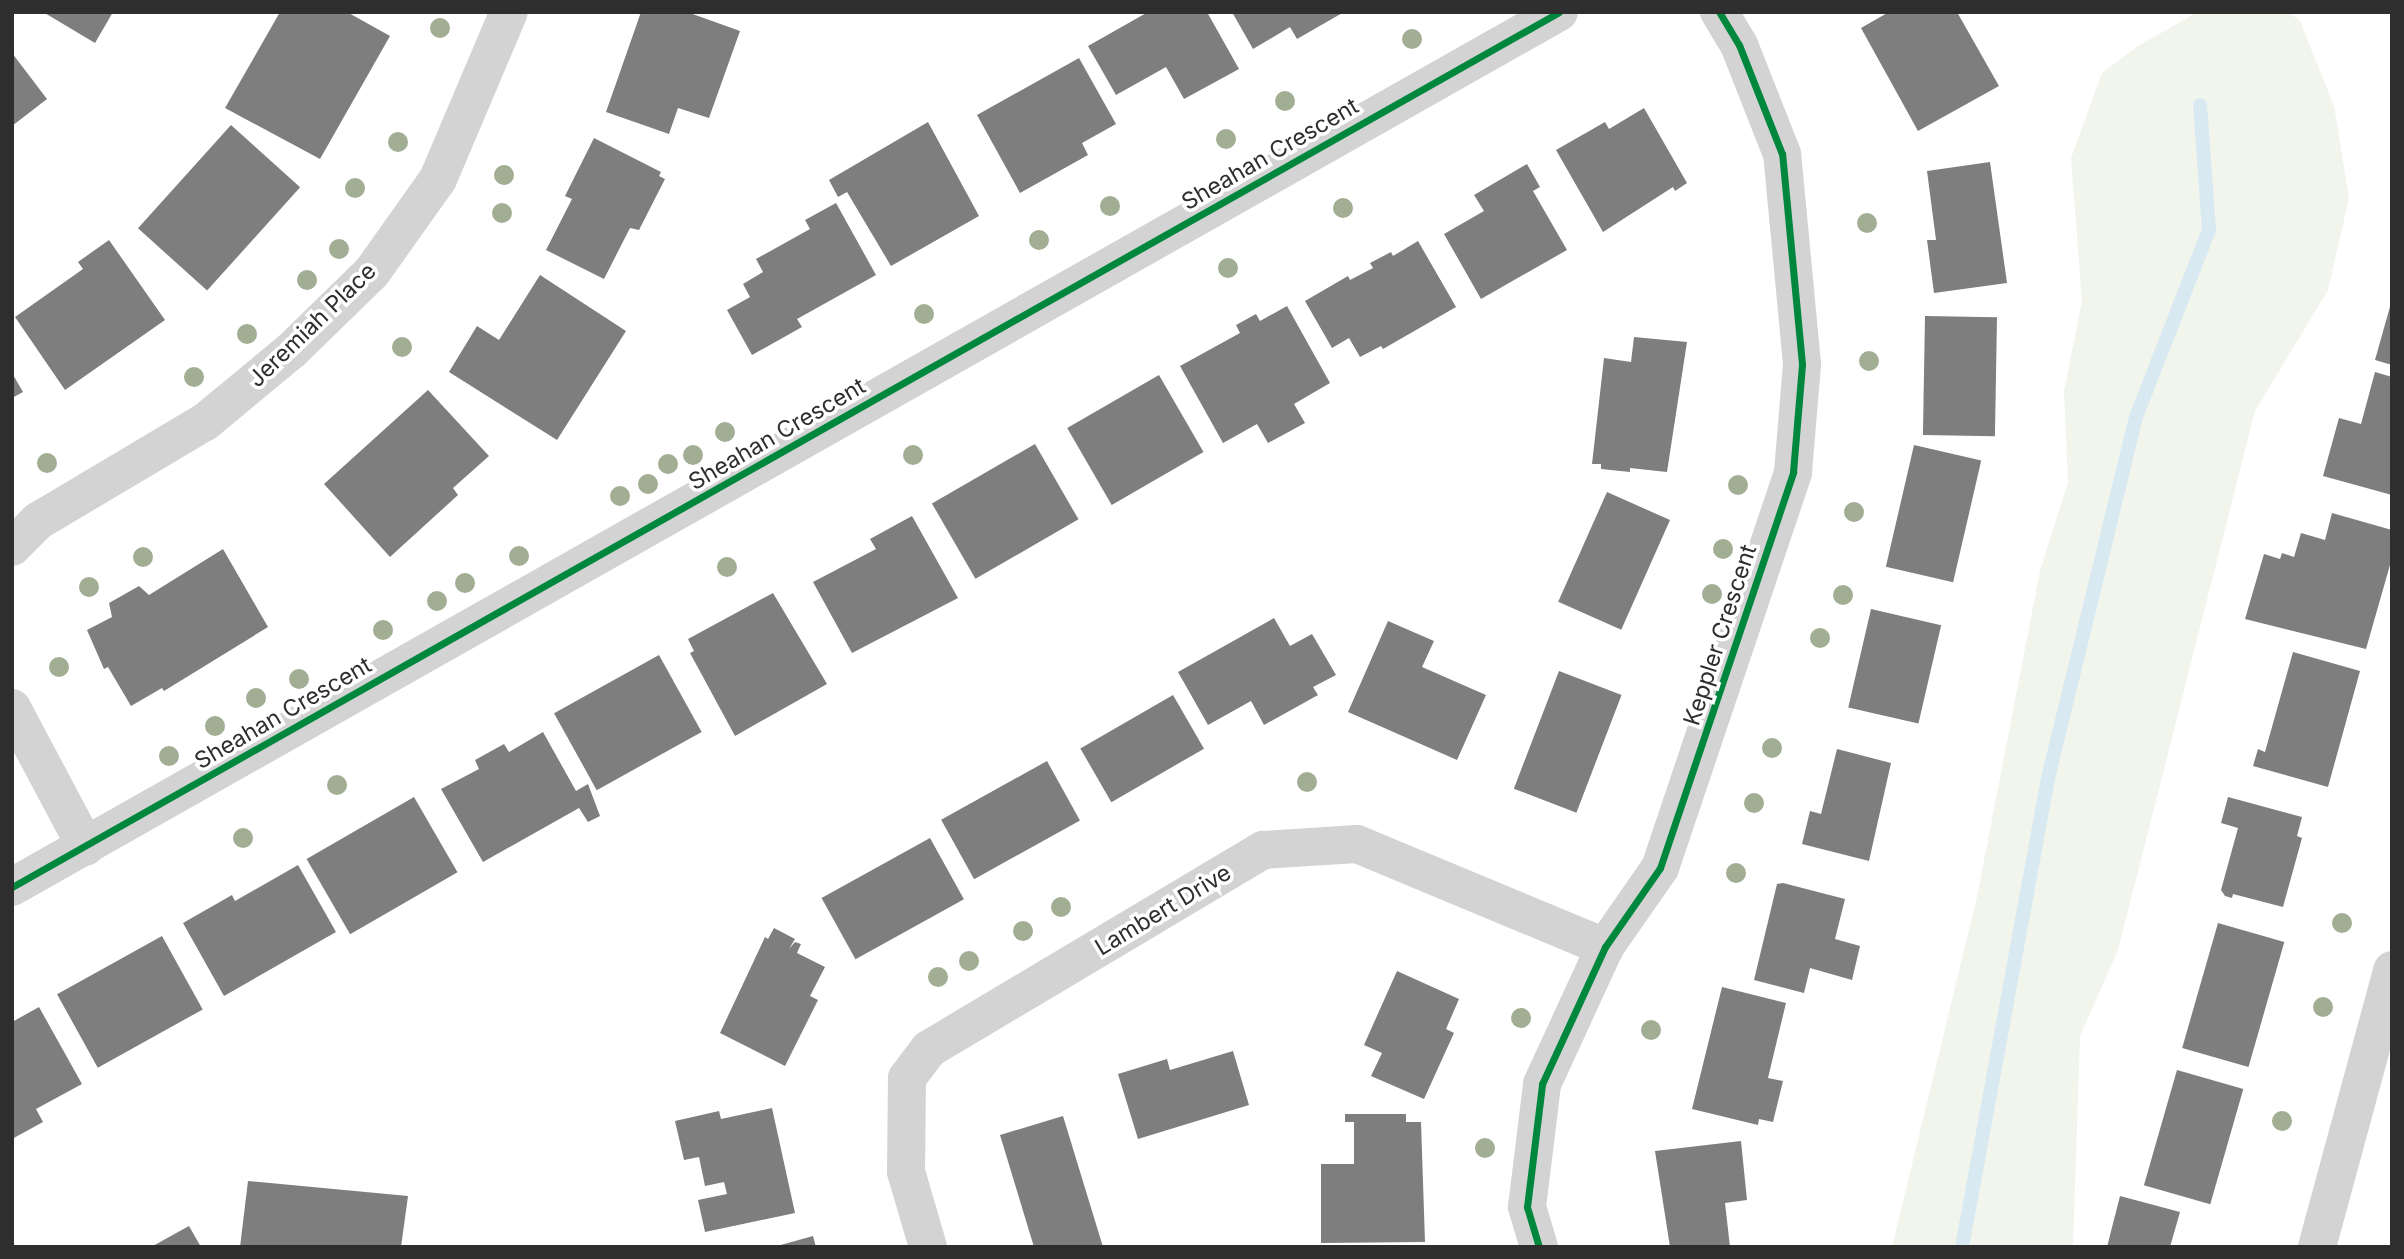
<!DOCTYPE html>
<style>
body{margin:0}
#map{position:relative;width:2404px;height:1259px;overflow:hidden;background:#fff;font-family:Inter,sans-serif}
div>[style]{position:absolute}
[style*='--x']{left:calc(var(--x)*1px);top:calc(var(--y)*1px);width:calc(var(--w)*1px);rotate:calc(var(--a)*1deg)}
.green>*{inset:0;background:#f1f5ec}
.stream>*{height:14px;margin:-7px;padding:0 7px;transform-origin:7px;border-radius:7px;background:#d8e9f2}
.building>*{inset:0;background:#7e7e7e;transform-origin:0 0}
.minor>*{height:38px;margin:-19px;padding:0 19px;transform-origin:19px;border-radius:19px;background:#d3d3d3}
.cycleway>*{height:7px;margin:-3.5px;padding:0 3.5px;transform-origin:3.5px;border-radius:3.5px;background:#00873e}
.trees>*{width:20px;height:20px;margin:-10px;border-radius:50%;background:#a1ae93}
span{translate:-50% -50%;white-space:nowrap;text-align:center;line-height:1.15;-webkit-text-stroke:7px #fff;paint-order:stroke}
.street-label{font-size:23px;color:#2e2e2e}
.frame{position:absolute;inset:0;border:14px solid #2e2e2e;pointer-events:none}
</style>
<div id="map">
<div class="green">
<i style="clip-path:polygon(2198px 12px,2285px 12px,2299px 19px,2334px 106px,2349px 198px,2328px 290px,2255px 411px,2118px 950px,2080px 1036px,2073px 1247px,1892px 1247px,1977px 897px,2040px 571px,2068px 482px,2064px 391px,2082px 301px,2071px 158px,2102px 73px,2138px 46px)"></i>
</div>
<div class="stream">
<i style="--x:1962;--y:1247;--w:477;--a:-79.6"></i>
<i style="--x:2048;--y:778;--w:372;--a:-76.3"></i>
<i style="--x:2136;--y:417;--w:201;--a:-68.7"></i>
<i style="--x:2209;--y:230;--w:125;--a:-94.1"></i>
</div>
<div class="building">
<i style="clip-path:polygon(43px 12px,113px 12px,95px 43px)"></i>
<i style="clip-path:polygon(280px 12px,347px 12px,390px 36px,320px 159px,225px 108px)"></i>
<i style="clip-path:polygon(641px 12px,687px 12px,740px 31px,709px 118px,678px 108px,669px 134px,606px 112px)"></i>
<i style="clip-path:polygon(1148px 12px,1207px 12px,1239px 69px,1184px 99px,1166px 67px,1116px 95px,1088px 46px)"></i>
<i style="clip-path:polygon(1232px 12px,1344px 12px,1297px 39px,1290px 27px,1253px 49px)"></i>
<i style="clip-path:polygon(1889px 12px,1957px 12px,1999px 86px,1918px 131px,1861px 28px)"></i>
<i style="clip-path:polygon(12px 53px,47px 99px,12px 126px)"></i>
<i style="clip-path:polygon(1079px 58px,1116px 124px,1082px 143px,1088px 155px,1020px 193px,977px 115px)"></i>
<i style="clip-path:polygon(1644px 108px,1687px 183px,1675px 191px,1673px 187px,1603px 232px,1556px 150px,1605px 122px,1609px 129px)"></i>
<i style="clip-path:polygon(928px 122px,979px 216px,891px 266px,847px 192px,838px 197px,829px 180px)"></i>
<i style="left:231px;top:125px;width:93px;height:139px;rotate:42deg"></i>
<i style="clip-path:polygon(594px 138px,661px 172px,659px 176px,665px 179px,639px 230px,630px 228px,604px 279px,546px 250px,572px 199px,565px 196px)"></i>
<i style="clip-path:polygon(1990px 162px,2007px 283px,1934px 293px,1927px 240px,1936px 240px,1927px 171px)"></i>
<i style="clip-path:polygon(1527px 164px,1540px 187px,1533px 191px,1567px 250px,1481px 299px,1444px 234px,1484px 211px,1474px 195px)"></i>
<i style="clip-path:polygon(836px 203px,876px 275px,797px 319px,802px 327px,752px 355px,727px 310px,750px 297px,743px 284px,763px 272px,756px 259px,810px 229px,805px 220px)"></i>
<i style="clip-path:polygon(109px 240px,165px 320px,65px 390px,15px 317px,83px 269px,78px 262px)"></i>
<i style="clip-path:polygon(1418px 241px,1456px 307px,1383px 349px,1381px 346px,1360px 357px,1349px 338px,1332px 348px,1305px 301px,1348px 276px,1350px 280px,1373px 268px,1370px 263px,1391px 252px,1393px 256px)"></i>
<i style="clip-path:polygon(540px 275px,626px 331px,557px 440px,449px 372px,477px 326px,499px 340px)"></i>
<i style="clip-path:polygon(2391px 303px,2392px 303px,2392px 365px,2375px 360px)"></i>
<i style="clip-path:polygon(1287px 306px,1330px 383px,1294px 404px,1305px 423px,1268px 443px,1257px 424px,1223px 443px,1180px 366px,1240px 333px,1236px 325px,1256px 314px,1260px 321px)"></i>
<i style="left:1925px;top:316px;width:72px;height:119px;rotate:1deg"></i>
<i style="clip-path:polygon(1634px 337px,1687px 342px,1667px 472px,1630px 468px,1630px 472px,1601px 469px,1601px 464px,1592px 464px,1604px 358px,1631px 362px)"></i>
<i style="clip-path:polygon(2375px 372px,2392px 377px,2392px 495px,2323px 476px,2339px 418px,2361px 424px)"></i>
<i style="clip-path:polygon(12px 373px,23px 392px,12px 398px)"></i>
<i style="left:1159px;top:375px;width:89px;height:106px;rotate:60deg"></i>
<i style="clip-path:polygon(428px 390px,489px 456px,453px 488px,458px 495px,390px 557px,324px 484px)"></i>
<i style="left:1035px;top:444px;width:87px;height:119px;rotate:60deg"></i>
<i style="left:1914px;top:445px;width:69px;height:125px;rotate:13deg"></i>
<i style="left:1607px;top:492px;width:69px;height:120px;rotate:24deg"></i>
<i style="clip-path:polygon(2332px 513px,2392px 530px,2392px 558px,2366px 649px,2245px 619px,2264px 554px,2280px 559px,2282px 553px,2294px 557px,2301px 533px,2325px 540px)"></i>
<i style="clip-path:polygon(912px 516px,958px 598px,852px 653px,813px 582px,876px 549px,870px 539px)"></i>
<i style="clip-path:polygon(223px 549px,268px 627px,164px 691px,162px 688px,131px 706px,108px 667px,104px 669px,87px 630px,112px 617px,109px 603px,139px 586px,149px 595px)"></i>
<i style="clip-path:polygon(773px 593px,827px 684px,735px 736px,690px 653px,694px 651px,688px 639px)"></i>
<i style="left:1871px;top:609px;width:72px;height:101px;rotate:13deg"></i>
<i style="clip-path:polygon(1274px 618px,1290px 646px,1312px 634px,1336px 675px,1313px 687px,1318px 695px,1264px 725px,1251px 701px,1208px 725px,1178px 672px)"></i>
<i style="clip-path:polygon(1388px 621px,1434px 641px,1422px 667px,1486px 695px,1457px 760px,1348px 712px)"></i>
<i style="clip-path:polygon(2293px 652px,2360px 671px,2328px 787px,2253px 766px,2258px 749px,2265px 752px)"></i>
<i style="left:659px;top:655px;width:88px;height:120px;rotate:61deg"></i>
<i style="left:1559px;top:671px;width:67px;height:126px;rotate:21deg"></i>
<i style="left:1173px;top:695px;width:62px;height:107px;rotate:60deg"></i>
<i style="clip-path:polygon(543px 732px,576px 791px,588px 784px,600px 816px,588px 822px,579px 808px,483px 862px,441px 789px,479px 769px,475px 760px,504px 744px,509px 752px)"></i>
<i style="clip-path:polygon(1837px 749px,1891px 763px,1869px 861px,1802px 844px,1810px 811px,1821px 814px)"></i>
<i style="left:1047px;top:761px;width:68px;height:121px;rotate:61deg"></i>
<i style="left:414px;top:797px;width:87px;height:124px;rotate:60deg"></i>
<i style="clip-path:polygon(2228px 797px,2302px 817px,2297px 836px,2302px 838px,2283px 907px,2233px 894px,2232px 898px,2225px 896px,2221px 890px,2238px 828px,2221px 823px)"></i>
<i style="left:930px;top:838px;width:70px;height:124px;rotate:61deg"></i>
<i style="clip-path:polygon(298px 865px,336px 932px,224px 996px,183px 923px,232px 895px,235px 901px)"></i>
<i style="clip-path:polygon(1783px 883px,1845px 899px,1835px 939px,1860px 946px,1852px 980px,1810px 968px,1804px 993px,1754px 980px,1777px 884px)"></i>
<i style="left:2218px;top:923px;width:69px;height:130px;rotate:16deg"></i>
<i style="clip-path:polygon(774px 928px,795px 939px,789px 949px,795px 942px,801px 944px,797px 953px,825px 967px,810px 996px,818px 1000px,785px 1066px,720px 1033px,765px 937px,768px 939px)"></i>
<i style="left:162px;top:936px;width:84px;height:120px;rotate:61deg"></i>
<i style="clip-path:polygon(1397px 971px,1459px 999px,1446px 1029px,1454px 1033px,1424px 1099px,1371px 1076px,1382px 1053px,1364px 1045px)"></i>
<i style="clip-path:polygon(1722px 987px,1786px 1003px,1768px 1078px,1783px 1081px,1773px 1122px,1759px 1119px,1758px 1125px,1692px 1109px)"></i>
<i style="clip-path:polygon(39px 1007px,82px 1084px,36px 1109px,43px 1122px,12px 1139px,12px 1022px)"></i>
<i style="clip-path:polygon(1233px 1051px,1249px 1105px,1138px 1139px,1118px 1074px,1167px 1059px,1170px 1070px)"></i>
<i style="left:2177px;top:1070px;width:69px;height:120px;rotate:16deg"></i>
<i style="clip-path:polygon(772px 1108px,795px 1213px,705px 1232px,698px 1200px,727px 1194px,724px 1182px,705px 1186px,699px 1157px,684px 1160px,675px 1121px,719px 1111px,721px 1119px)"></i>
<i style="clip-path:polygon(1345px 1114px,1406px 1114px,1406px 1122px,1421px 1122px,1425px 1242px,1321px 1243px,1321px 1164px,1354px 1164px,1354px 1122px,1345px 1122px)"></i>
<i style="clip-path:polygon(1063px 1116px,1103px 1247px,1034px 1247px,1000px 1135px)"></i>
<i style="clip-path:polygon(1741px 1141px,1747px 1200px,1725px 1203px,1730px 1247px,1670px 1247px,1655px 1151px)"></i>
<i style="clip-path:polygon(248px 1181px,408px 1196px,401px 1247px,240px 1247px)"></i>
<i style="clip-path:polygon(2120px 1196px,2180px 1212px,2170px 1247px,2107px 1247px)"></i>
<i style="clip-path:polygon(189px 1226px,201px 1247px,151px 1247px)"></i>
<i style="clip-path:polygon(813px 1236px,816px 1247px,777px 1247px,777px 1246px)"></i>
</div>
<div class="minor">
<i style="--x:12;--y:547;--w:37;--a:-45"></i>
<i style="--x:38;--y:521;--w:194;--a:-30.7"></i>
<i style="--x:205;--y:422;--w:113;--a:-39.6"></i>
<i style="--x:292;--y:350;--w:112;--a:-44.3"></i>
<i style="--x:372;--y:272;--w:114;--a:-54.6"></i>
<i style="--x:438;--y:179;--w:181;--a:-67"></i>
<i style="--x:12;--y:708;--w:157;--a:62"></i>
<i style="--x:12;--y:887;--w:1777;--a:-29.49"></i>
<i style="--x:928;--y:1247;--w:78;--a:-106.3"></i>
<i style="--x:906;--y:1172;--w:94;--a:-89.4"></i>
<i style="--x:907;--y:1078;--w:36;--a:-53"></i>
<i style="--x:929;--y:1049;--w:389;--a:-30.8"></i>
<i style="--x:1263;--y:850;--w:94;--a:-3.7"></i>
<i style="--x:1357;--y:844;--w:269;--a:22.6"></i>
<i style="--x:1539;--y:1247;--w:42;--a:-106.7"></i>
<i style="--x:1527;--y:1207;--w:124;--a:-83"></i>
<i style="--x:1542;--y:1084;--w:151;--a:-65.3"></i>
<i style="--x:1605;--y:947;--w:96;--a:-55.2"></i>
<i style="--x:1660;--y:868;--w:418;--a:-71.4"></i>
<i style="--x:1793;--y:472;--w:108;--a:-85.2"></i>
<i style="--x:1802;--y:364;--w:211;--a:-95.4"></i>
<i style="--x:1782;--y:154;--w:117;--a:-111.5"></i>
<i style="--x:1739;--y:45;--w:39;--a:-121"></i>
<i style="--x:2317;--y:1247;--w:287;--a:-74.8"></i>
</div>
<div class="cycleway">
<i style="--x:12;--y:887;--w:1777;--a:-29.49"></i>
<i style="--x:1539;--y:1247;--w:42;--a:-106.7"></i>
<i style="--x:1527;--y:1207;--w:124;--a:-83"></i>
<i style="--x:1542;--y:1084;--w:151;--a:-65.3"></i>
<i style="--x:1605;--y:947;--w:96;--a:-55.2"></i>
<i style="--x:1660;--y:868;--w:418;--a:-71.4"></i>
<i style="--x:1793;--y:472;--w:108;--a:-85.2"></i>
<i style="--x:1802;--y:364;--w:211;--a:-95.4"></i>
<i style="--x:1782;--y:154;--w:117;--a:-111.5"></i>
<i style="--x:1739;--y:45;--w:39;--a:-121"></i>
</div>
<div class="trees">
<i style="left:440px;top:28px"></i>
<i style="left:1412px;top:39px"></i>
<i style="left:1285px;top:101px"></i>
<i style="left:1226px;top:139px"></i>
<i style="left:398px;top:142px"></i>
<i style="left:504px;top:175px"></i>
<i style="left:355px;top:188px"></i>
<i style="left:1110px;top:206px"></i>
<i style="left:1343px;top:208px"></i>
<i style="left:502px;top:213px"></i>
<i style="left:1867px;top:223px"></i>
<i style="left:1039px;top:240px"></i>
<i style="left:339px;top:249px"></i>
<i style="left:1228px;top:268px"></i>
<i style="left:307px;top:280px"></i>
<i style="left:924px;top:314px"></i>
<i style="left:247px;top:334px"></i>
<i style="left:402px;top:347px"></i>
<i style="left:1869px;top:361px"></i>
<i style="left:194px;top:377px"></i>
<i style="left:725px;top:432px"></i>
<i style="left:693px;top:455px"></i>
<i style="left:913px;top:455px"></i>
<i style="left:47px;top:463px"></i>
<i style="left:668px;top:464px"></i>
<i style="left:648px;top:484px"></i>
<i style="left:1738px;top:485px"></i>
<i style="left:620px;top:496px"></i>
<i style="left:1854px;top:512px"></i>
<i style="left:1723px;top:549px"></i>
<i style="left:519px;top:556px"></i>
<i style="left:143px;top:557px"></i>
<i style="left:727px;top:567px"></i>
<i style="left:465px;top:583px"></i>
<i style="left:89px;top:587px"></i>
<i style="left:1712px;top:594px"></i>
<i style="left:1843px;top:595px"></i>
<i style="left:437px;top:601px"></i>
<i style="left:383px;top:630px"></i>
<i style="left:1820px;top:638px"></i>
<i style="left:59px;top:667px"></i>
<i style="left:299px;top:679px"></i>
<i style="left:256px;top:698px"></i>
<i style="left:215px;top:726px"></i>
<i style="left:1772px;top:748px"></i>
<i style="left:169px;top:756px"></i>
<i style="left:1307px;top:782px"></i>
<i style="left:337px;top:785px"></i>
<i style="left:1754px;top:803px"></i>
<i style="left:243px;top:838px"></i>
<i style="left:1736px;top:873px"></i>
<i style="left:1061px;top:907px"></i>
<i style="left:2342px;top:923px"></i>
<i style="left:1023px;top:931px"></i>
<i style="left:969px;top:961px"></i>
<i style="left:938px;top:977px"></i>
<i style="left:2323px;top:1007px"></i>
<i style="left:1521px;top:1018px"></i>
<i style="left:1651px;top:1030px"></i>
<i style="left:2282px;top:1121px"></i>
<i style="left:1485px;top:1148px"></i>
</div>
<div class="street-label">
<span style="left:1270px;top:154px;rotate:-30deg">Sheahan Crescent</span>
<span style="left:312px;top:325px;rotate:-44deg">Jeremiah Place</span>
<span style="left:777px;top:434px;rotate:-30deg">Sheahan Crescent</span>
<span style="left:1720px;top:635px;rotate:-72deg">Keppler Crescent</span>
<span style="left:283px;top:713px;rotate:-30deg">Sheahan Crescent</span>
<span style="left:1163px;top:910px;rotate:-31deg">Lambert Drive</span>
</div>
<div class="frame"></div>
</div>
